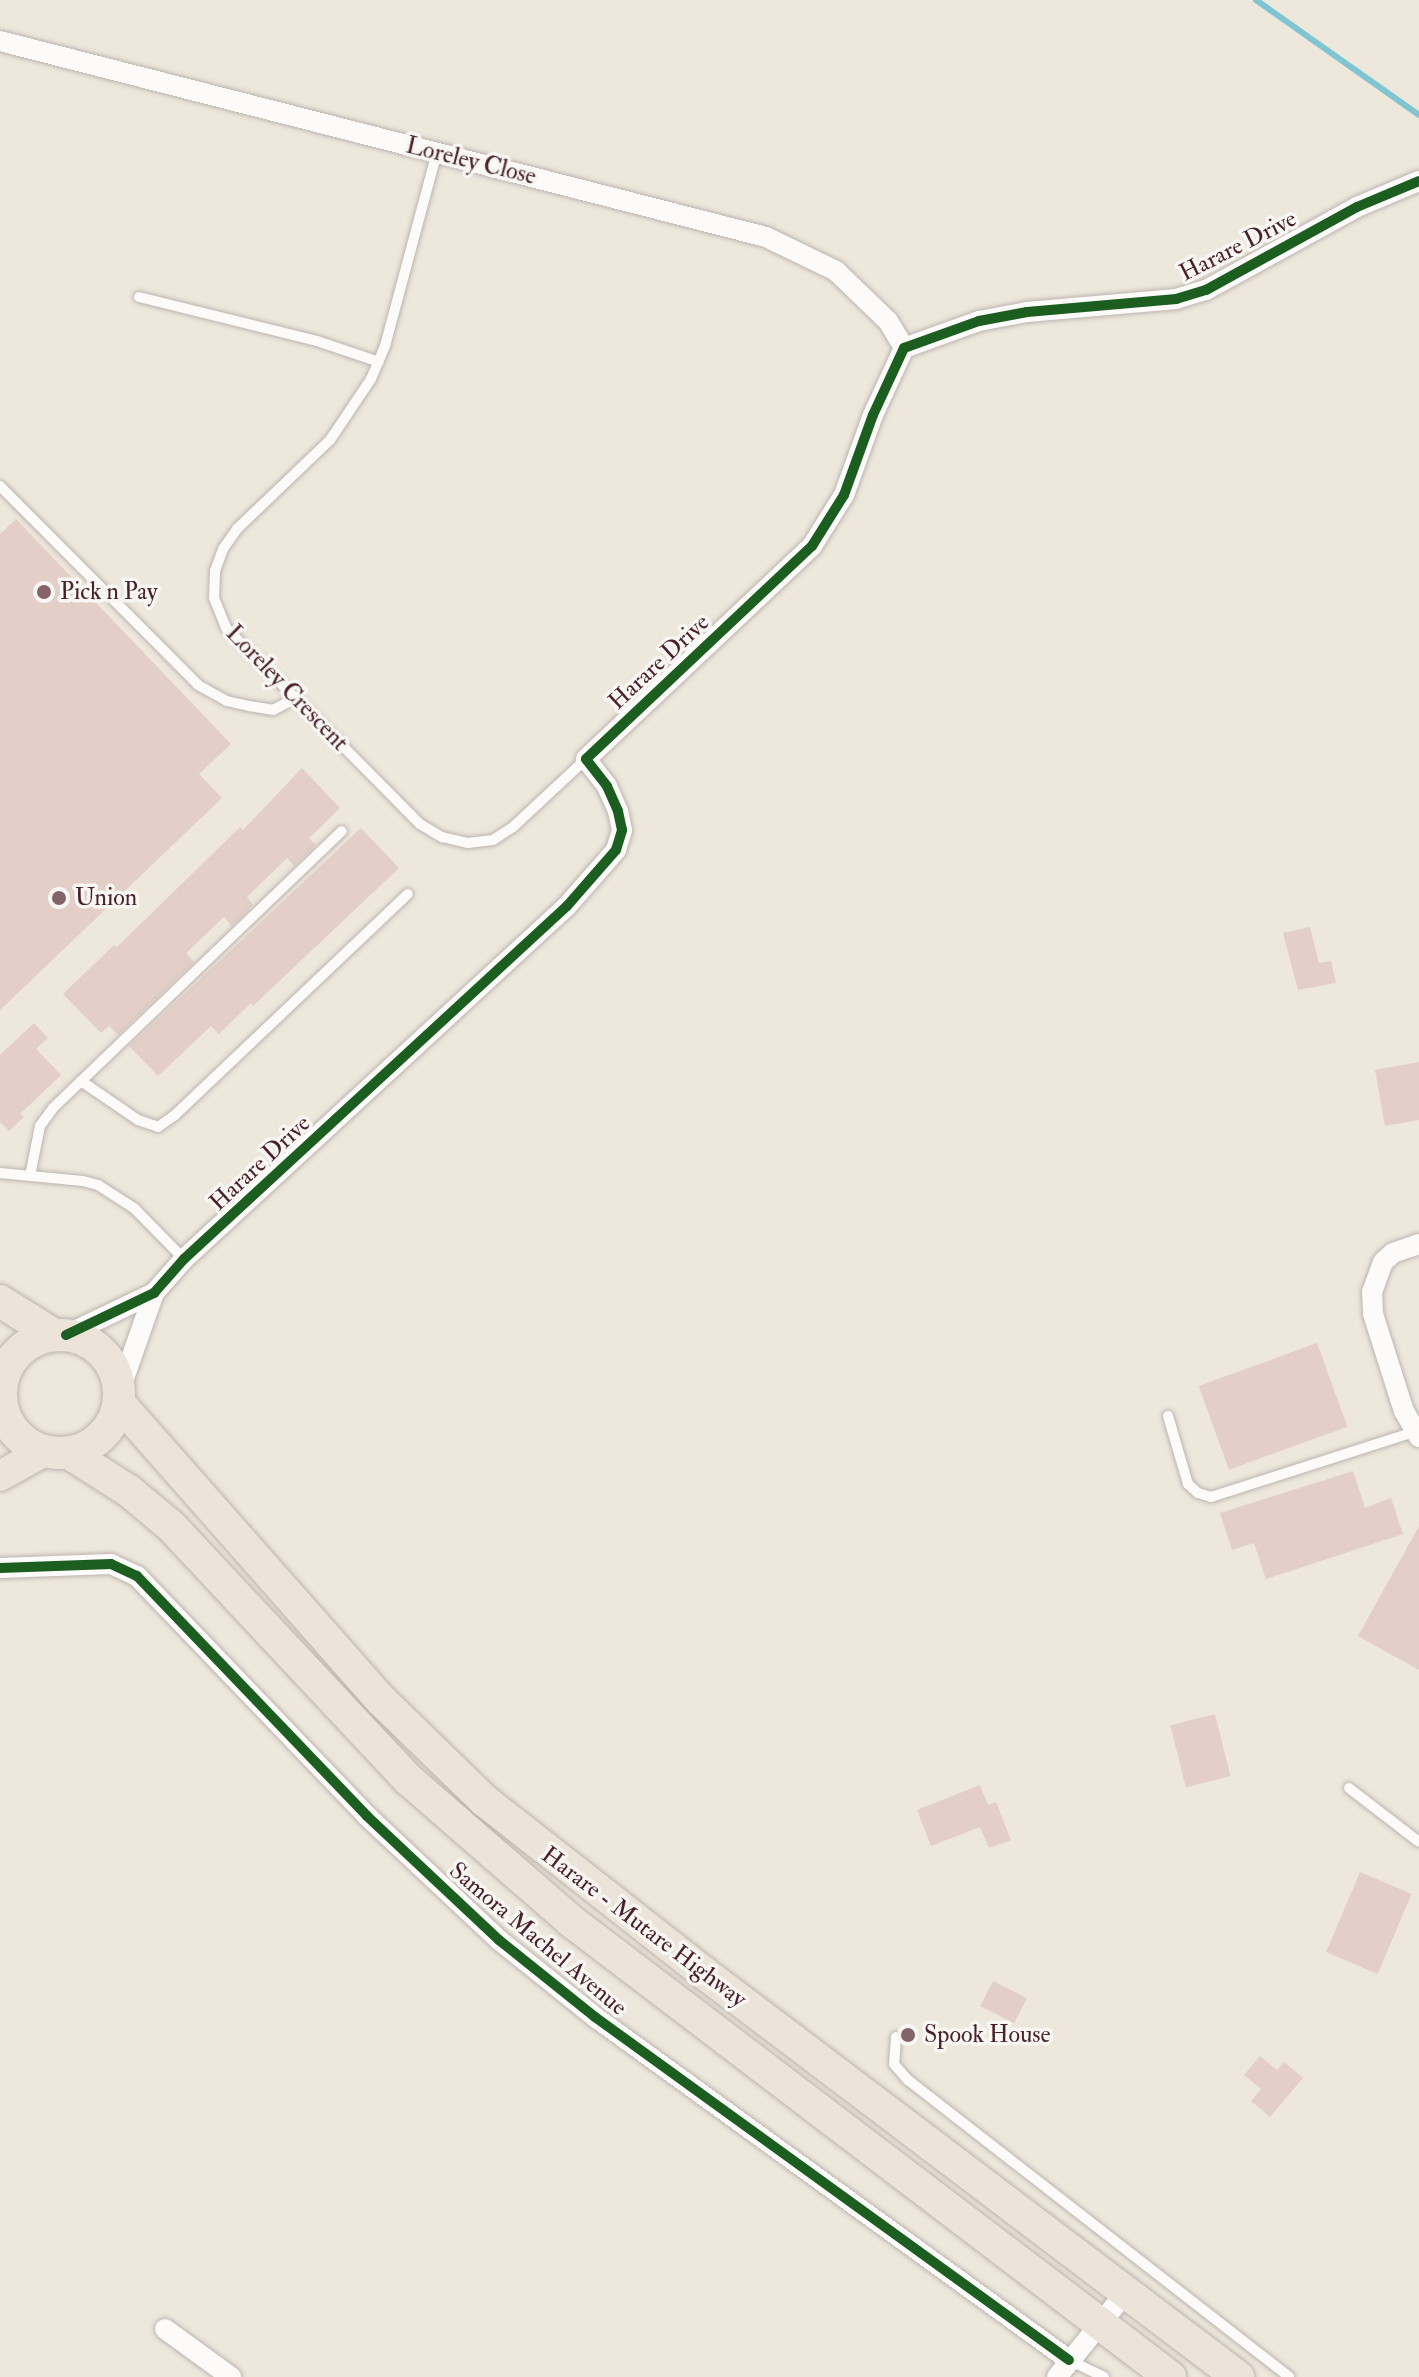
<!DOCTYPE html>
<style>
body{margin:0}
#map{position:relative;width:1419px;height:2377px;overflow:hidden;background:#ede7dc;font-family:"IM FELL Double Pica",serif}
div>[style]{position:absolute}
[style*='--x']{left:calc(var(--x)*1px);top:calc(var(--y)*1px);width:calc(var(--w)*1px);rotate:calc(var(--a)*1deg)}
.stream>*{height:6px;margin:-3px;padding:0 3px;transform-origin:3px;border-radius:3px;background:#7fc6d2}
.building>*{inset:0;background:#e3cfc8;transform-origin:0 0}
.roads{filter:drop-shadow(0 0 2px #bdb4af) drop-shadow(0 0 2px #bdb4af)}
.service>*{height:10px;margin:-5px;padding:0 5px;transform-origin:5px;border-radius:5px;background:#fcfbfa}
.minor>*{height:20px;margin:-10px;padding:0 10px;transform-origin:10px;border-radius:10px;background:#fcfbfa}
.primary>*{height:30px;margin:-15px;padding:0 15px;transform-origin:15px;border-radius:15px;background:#ece4d9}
.trunk>*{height:32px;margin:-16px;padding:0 16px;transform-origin:16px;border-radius:16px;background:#ece4d9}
.trunk>.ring{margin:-16px;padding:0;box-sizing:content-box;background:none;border:32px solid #ece4d9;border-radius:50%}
.cycleway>*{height:10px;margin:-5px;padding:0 5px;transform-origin:5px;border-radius:5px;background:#1b5e20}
.dots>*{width:22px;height:22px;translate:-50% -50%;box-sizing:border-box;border:4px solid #f6f6f2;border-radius:50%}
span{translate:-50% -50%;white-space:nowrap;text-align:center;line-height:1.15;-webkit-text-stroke:7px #f6f6f2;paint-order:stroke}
.street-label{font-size:24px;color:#4a1f2b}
.poi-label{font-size:24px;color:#4a1f2b}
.left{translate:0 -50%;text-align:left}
</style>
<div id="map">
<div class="stream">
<i style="--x:1256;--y:0;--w:199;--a:35.2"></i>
</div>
<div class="building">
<i style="clip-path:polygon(16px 519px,231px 744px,199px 774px,222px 798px,0 1010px,0 534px)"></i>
<i style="clip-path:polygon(302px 768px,340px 808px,309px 838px,316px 845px,294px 866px,287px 858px,247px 897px,253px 905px,232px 926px,224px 917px,186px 953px,194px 962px,118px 1035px,109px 1026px,101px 1033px,63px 994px,114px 945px,117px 947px,240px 827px,243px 830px)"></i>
<i style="clip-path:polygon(361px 828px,399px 868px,253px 1006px,251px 1003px,219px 1034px,211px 1026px,158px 1076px,129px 1046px)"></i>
<i style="clip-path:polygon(1310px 927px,1319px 963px,1331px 961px,1336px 983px,1298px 990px,1283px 933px)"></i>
<i style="clip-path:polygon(34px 1023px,48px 1038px,36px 1049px,61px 1075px,20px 1114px,24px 1117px,9px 1131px,0 1122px,0 1055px)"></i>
<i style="clip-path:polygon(1419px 1062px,1419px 1120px,1385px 1126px,1375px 1070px)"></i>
<i style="left:1317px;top:1343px;width:89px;height:126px;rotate:70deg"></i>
<i style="clip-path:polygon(1353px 1471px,1365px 1508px,1391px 1498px,1403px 1534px,1266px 1579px,1254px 1543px,1232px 1550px,1220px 1513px)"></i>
<i style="clip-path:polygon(1419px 1526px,1419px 1670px,1358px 1636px)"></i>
<i style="left:1215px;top:1714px;width:64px;height:46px;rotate:76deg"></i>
<i style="clip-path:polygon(980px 1785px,988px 1805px,996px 1802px,1011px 1840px,989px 1848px,980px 1827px,931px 1846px,917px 1810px)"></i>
<i style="left:1360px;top:1872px;width:56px;height:87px;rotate:23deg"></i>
<i style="left:993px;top:1981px;width:38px;height:28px;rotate:27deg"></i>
<i style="clip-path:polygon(1260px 2056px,1277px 2070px,1284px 2062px,1303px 2078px,1270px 2117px,1251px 2101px,1261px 2089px,1244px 2075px)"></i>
</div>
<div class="roads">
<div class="service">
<i style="--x:437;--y:152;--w:201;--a:105"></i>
<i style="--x:385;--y:346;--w:36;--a:113"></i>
<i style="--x:371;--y:379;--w:73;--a:123.9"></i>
<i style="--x:330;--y:440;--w:129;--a:136.3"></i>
<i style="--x:237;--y:529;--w:24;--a:125"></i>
<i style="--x:223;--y:549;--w:23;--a:110"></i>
<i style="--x:215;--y:571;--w:27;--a:92"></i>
<i style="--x:214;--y:598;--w:32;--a:68"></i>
<i style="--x:226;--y:628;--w:276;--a:45.3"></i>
<i style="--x:420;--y:824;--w:26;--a:31"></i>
<i style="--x:442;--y:837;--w:27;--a:13"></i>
<i style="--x:468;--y:843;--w:25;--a:-7"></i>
<i style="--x:493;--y:840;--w:24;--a:-33"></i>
<i style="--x:513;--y:827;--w:100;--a:-43"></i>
<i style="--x:139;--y:297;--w:183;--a:13.9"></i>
<i style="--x:317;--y:341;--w:65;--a:18.7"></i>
<i style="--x:0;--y:486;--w:281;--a:45.1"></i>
<i style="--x:198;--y:685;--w:33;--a:29"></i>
<i style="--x:227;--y:701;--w:23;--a:13"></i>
<i style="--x:249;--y:706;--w:24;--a:9"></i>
<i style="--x:273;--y:710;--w:26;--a:-28"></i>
<i style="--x:81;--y:1081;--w:69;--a:34.4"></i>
<i style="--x:138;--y:1120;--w:21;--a:19"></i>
<i style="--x:158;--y:1127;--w:21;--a:-35"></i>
<i style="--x:175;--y:1115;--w:321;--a:-43.5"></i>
<i style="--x:0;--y:1173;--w:83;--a:5.5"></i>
<i style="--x:83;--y:1181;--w:16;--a:15"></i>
<i style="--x:98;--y:1185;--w:43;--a:32.6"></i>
<i style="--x:134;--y:1208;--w:71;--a:45.6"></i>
<i style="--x:30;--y:1176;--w:51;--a:-78.7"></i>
<i style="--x:40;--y:1126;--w:22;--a:-54"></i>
<i style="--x:53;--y:1108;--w:400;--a:-43.8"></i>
<i style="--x:1168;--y:1416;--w:71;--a:73.6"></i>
<i style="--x:1188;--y:1484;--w:13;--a:42"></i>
<i style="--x:1198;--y:1493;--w:14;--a:17"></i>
<i style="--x:1211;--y:1497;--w:213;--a:-17.8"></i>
<i style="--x:1349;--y:1788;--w:88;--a:37.6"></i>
<i style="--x:896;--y:2037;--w:27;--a:94"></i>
<i style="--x:894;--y:2064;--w:21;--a:49"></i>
<i style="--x:908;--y:2080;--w:483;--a:37.9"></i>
<i style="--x:1069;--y:2360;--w:39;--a:26"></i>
</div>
<div class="minor">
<i style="--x:0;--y:41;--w:791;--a:14.35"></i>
<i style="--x:766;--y:237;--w:78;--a:25.9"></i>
<i style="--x:836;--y:271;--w:72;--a:43.9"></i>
<i style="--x:888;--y:321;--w:31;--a:59"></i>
<i style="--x:1419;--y:1244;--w:28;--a:161"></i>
<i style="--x:1393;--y:1253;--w:13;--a:138"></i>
<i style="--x:1383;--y:1262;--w:32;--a:110"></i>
<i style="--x:1372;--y:1292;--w:22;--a:87"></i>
<i style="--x:1373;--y:1314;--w:102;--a:72.3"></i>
<i style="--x:1404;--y:1411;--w:30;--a:60"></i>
<i style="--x:66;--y:1335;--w:98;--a:-25.5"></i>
<i style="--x:154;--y:1293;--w:45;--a:-48.6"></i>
<i style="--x:184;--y:1259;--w:521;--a:-42.67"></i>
<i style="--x:567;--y:906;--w:74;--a:-48.8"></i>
<i style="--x:616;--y:850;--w:21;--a:-73"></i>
<i style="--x:622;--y:830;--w:19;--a:-102"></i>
<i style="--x:618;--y:811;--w:27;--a:-114"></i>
<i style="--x:607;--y:786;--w:34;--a:-128"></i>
<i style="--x:586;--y:759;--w:311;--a:-43.3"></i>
<i style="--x:812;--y:546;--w:60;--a:-57.9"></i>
<i style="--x:844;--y:495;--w:85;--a:-70.1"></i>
<i style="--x:873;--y:415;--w:74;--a:-65.2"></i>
<i style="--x:904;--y:348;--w:80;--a:-19.8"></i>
<i style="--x:979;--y:321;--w:49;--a:-10.6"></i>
<i style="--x:1027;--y:312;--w:150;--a:-5"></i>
<i style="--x:1176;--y:299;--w:31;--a:-17"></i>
<i style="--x:1206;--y:290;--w:172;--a:-28.8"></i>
<i style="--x:1357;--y:207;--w:67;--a:-22.8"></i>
<i style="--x:120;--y:1390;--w:103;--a:-70.7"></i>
<i style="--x:0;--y:1568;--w:111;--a:-2.1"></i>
<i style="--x:111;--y:1564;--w:29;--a:25"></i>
<i style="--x:137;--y:1576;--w:332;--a:46.2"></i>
<i style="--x:367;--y:1816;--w:181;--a:43.2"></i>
<i style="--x:499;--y:1940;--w:123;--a:38.7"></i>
<i style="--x:595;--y:2017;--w:585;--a:35.89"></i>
<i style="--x:165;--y:2329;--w:82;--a:36"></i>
<i style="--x:1057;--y:2377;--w:109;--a:-50.9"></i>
</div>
<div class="primary">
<i style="--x:0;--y:1407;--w:3;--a:-72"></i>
<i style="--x:0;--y:1476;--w:49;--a:-29.2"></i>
</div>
<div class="trunk">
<i style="--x:0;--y:1301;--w:64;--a:32.2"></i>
<i class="ring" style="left:1px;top:1335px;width:86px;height:86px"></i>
<i style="--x:119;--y:1403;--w:397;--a:48.6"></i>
<i style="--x:382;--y:1701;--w:144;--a:44.2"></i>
<i style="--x:485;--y:1801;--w:278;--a:38.1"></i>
<i style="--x:704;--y:1973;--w:670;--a:37.11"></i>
<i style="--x:69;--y:1453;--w:71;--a:32.3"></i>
<i style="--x:129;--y:1491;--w:55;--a:39.8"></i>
<i style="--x:171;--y:1526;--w:348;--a:46.9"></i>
<i style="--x:409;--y:1780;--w:215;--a:41"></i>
<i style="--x:571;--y:1921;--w:753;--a:37.28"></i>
</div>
</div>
<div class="cycleway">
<i style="--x:66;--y:1335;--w:98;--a:-25.5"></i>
<i style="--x:154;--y:1293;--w:45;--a:-48.6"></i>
<i style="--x:184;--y:1259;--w:521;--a:-42.67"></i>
<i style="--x:567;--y:906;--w:74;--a:-48.8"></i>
<i style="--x:616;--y:850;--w:21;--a:-73"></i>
<i style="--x:622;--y:830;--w:19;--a:-102"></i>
<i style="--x:618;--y:811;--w:27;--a:-114"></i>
<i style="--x:607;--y:786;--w:34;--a:-128"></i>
<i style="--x:586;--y:759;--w:311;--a:-43.3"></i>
<i style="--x:812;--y:546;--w:60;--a:-57.9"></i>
<i style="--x:844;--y:495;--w:85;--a:-70.1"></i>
<i style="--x:873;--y:415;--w:74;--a:-65.2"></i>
<i style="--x:904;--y:348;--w:80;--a:-19.8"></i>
<i style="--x:979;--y:321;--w:49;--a:-10.6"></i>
<i style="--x:1027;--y:312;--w:150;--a:-5"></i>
<i style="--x:1176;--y:299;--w:31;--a:-17"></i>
<i style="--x:1206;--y:290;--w:172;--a:-28.8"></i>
<i style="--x:1357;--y:207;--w:67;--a:-22.8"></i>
<i style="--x:0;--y:1568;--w:111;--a:-2.1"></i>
<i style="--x:111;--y:1564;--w:29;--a:25"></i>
<i style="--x:137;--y:1576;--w:332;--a:46.2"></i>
<i style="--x:367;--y:1816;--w:181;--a:43.2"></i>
<i style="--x:499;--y:1940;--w:123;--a:38.7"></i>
<i style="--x:595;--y:2017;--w:585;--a:35.89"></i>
</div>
<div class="dots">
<i style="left:44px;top:592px;background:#836569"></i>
<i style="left:59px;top:898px;background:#836569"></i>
<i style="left:908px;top:2035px;background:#836569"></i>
</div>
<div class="street-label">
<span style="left:471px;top:161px;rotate:14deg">Loreley Close</span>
<span style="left:1238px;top:246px;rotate:-27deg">Harare Drive</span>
<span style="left:659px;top:662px;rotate:-43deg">Harare Drive</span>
<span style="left:287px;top:688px;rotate:46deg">Loreley Crescent</span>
<span style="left:260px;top:1163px;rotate:-43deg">Harare Drive</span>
<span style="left:644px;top:1927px;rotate:37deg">Harare - Mutare Highway</span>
<span style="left:538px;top:1939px;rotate:40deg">Samora Machel Avenue</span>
</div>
<div class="poi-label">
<span class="left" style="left:60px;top:592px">Pick n Pay</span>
<span class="left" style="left:75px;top:898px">Union</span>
<span class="left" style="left:924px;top:2035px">Spook House</span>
</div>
</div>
